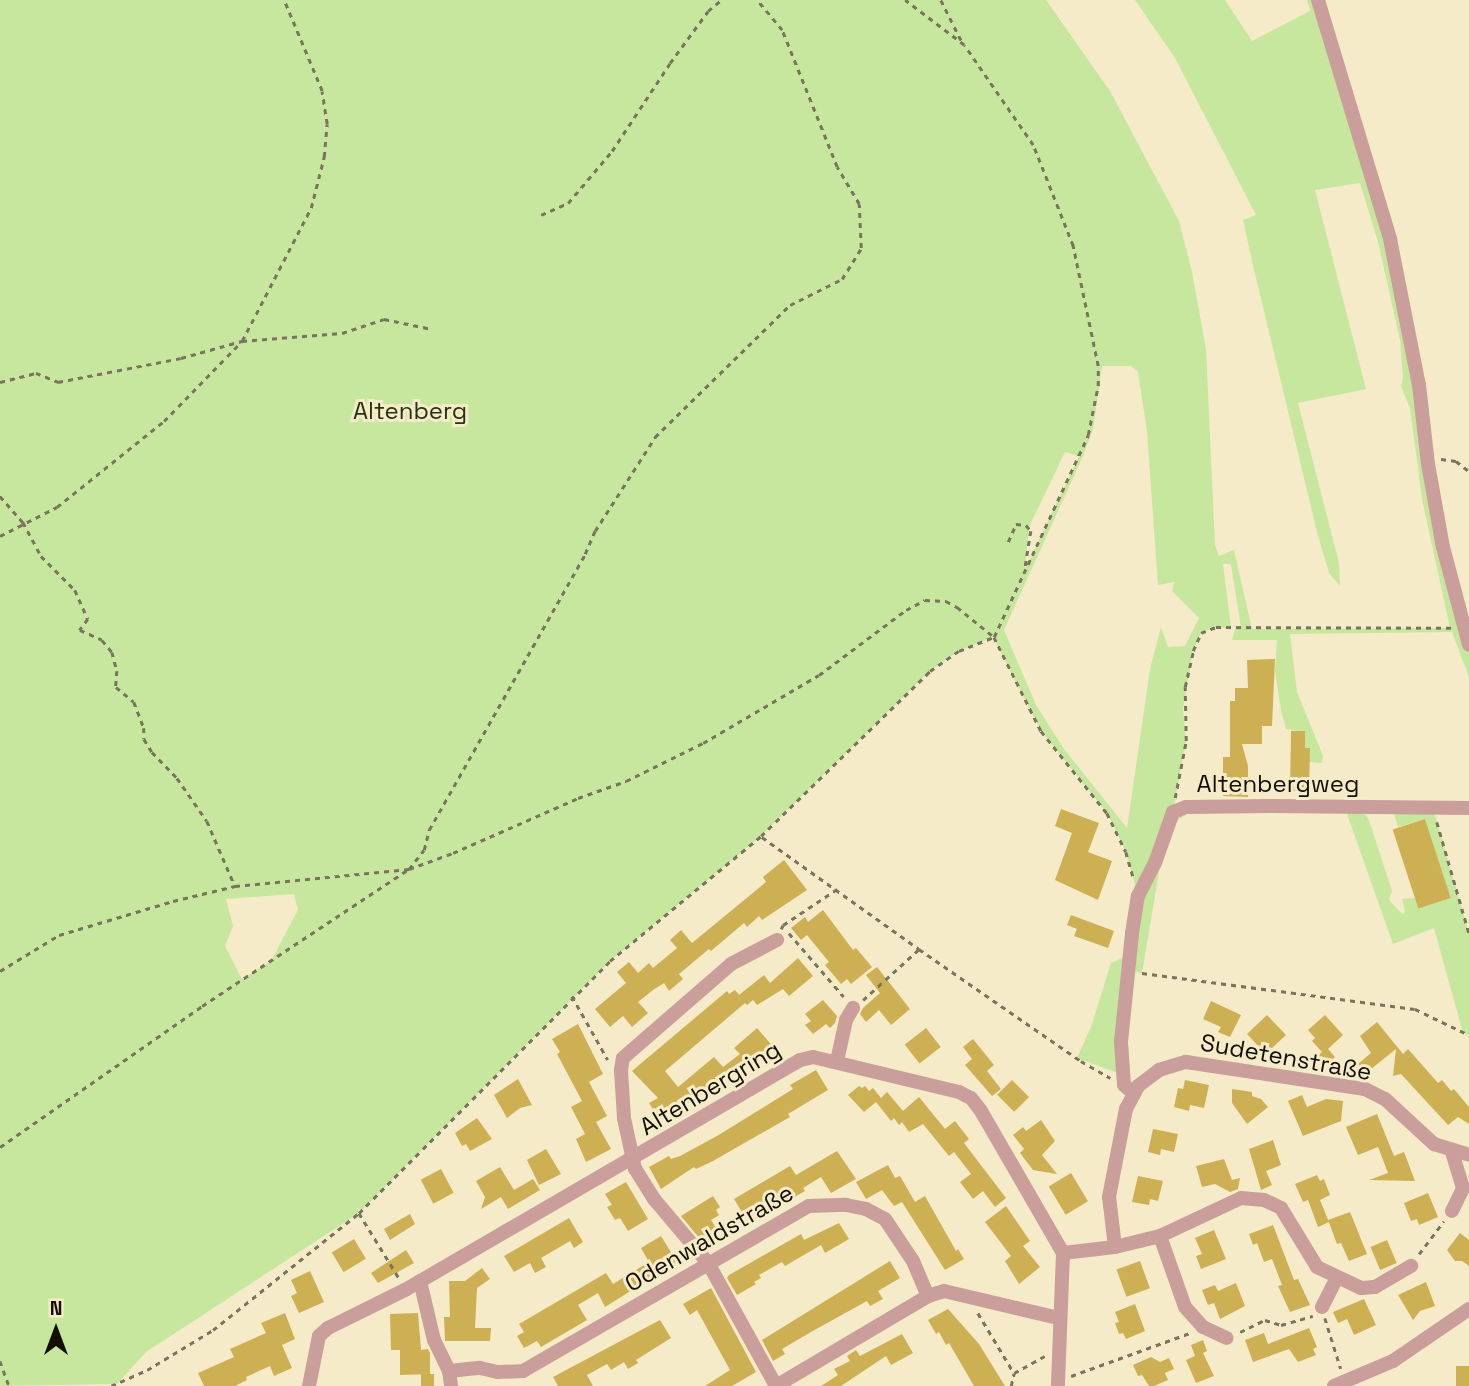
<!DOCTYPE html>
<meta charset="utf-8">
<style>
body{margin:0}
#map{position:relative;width:1469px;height:1386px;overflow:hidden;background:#f6ebc8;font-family:"Space Grotesk",sans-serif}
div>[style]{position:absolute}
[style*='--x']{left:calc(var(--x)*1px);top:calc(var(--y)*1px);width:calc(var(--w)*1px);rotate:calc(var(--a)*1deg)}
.green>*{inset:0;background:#c7e69e}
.building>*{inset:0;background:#cdb054;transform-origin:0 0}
.path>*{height:2.5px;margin-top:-1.25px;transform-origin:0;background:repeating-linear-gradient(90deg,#7a735d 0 5px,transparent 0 10px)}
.minor>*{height:14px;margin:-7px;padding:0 7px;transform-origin:7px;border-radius:7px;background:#ca9e9b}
span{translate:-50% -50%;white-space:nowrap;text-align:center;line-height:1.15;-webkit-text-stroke:6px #f6ebc8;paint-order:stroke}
.park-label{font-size:24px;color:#273411}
.street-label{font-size:24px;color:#141005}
.north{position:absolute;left:21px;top:1295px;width:70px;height:70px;-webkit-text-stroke:5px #f6ebc8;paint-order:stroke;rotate:0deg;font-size:19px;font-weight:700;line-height:28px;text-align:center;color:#141005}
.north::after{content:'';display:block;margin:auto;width:24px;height:32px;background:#141005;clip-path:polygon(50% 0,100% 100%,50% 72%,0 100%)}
</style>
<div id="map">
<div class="green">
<i style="clip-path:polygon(evenodd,0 0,1046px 0,1110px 91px,1179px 221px,1192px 272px,1206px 349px,1215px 545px,1219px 556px,1234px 550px,1252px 629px,1450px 628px,1422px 499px,1410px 408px,1401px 386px,1403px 377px,1400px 340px,1378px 242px,1360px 183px,1315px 190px,1366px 389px,1298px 403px,1339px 563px,1340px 586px,1329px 573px,1317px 532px,1252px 261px,1243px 220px,1256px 215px,1175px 58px,1135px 0,1225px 0,1252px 41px,1310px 11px,1307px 0,1318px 0,1390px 239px,1428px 464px,1469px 645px,1469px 677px,1452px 632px,1290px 634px,1297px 692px,1323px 756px,1322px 763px,1309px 762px,1305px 748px,1305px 732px,1286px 729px,1281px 710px,1275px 671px,1277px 640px,1232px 640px,1235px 629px,1241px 628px,1231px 564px,1223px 564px,1231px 628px,1216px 627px,1201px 633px,1193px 651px,1183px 709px,1186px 741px,1173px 811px,1360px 806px,1369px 820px,1392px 891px,1389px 900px,1402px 914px,1405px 912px,1402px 899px,1415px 898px,1418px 908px,1450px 898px,1425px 819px,1398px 827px,1392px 807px,1433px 808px,1469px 933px,1469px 1035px,1463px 1033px,1434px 928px,1393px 944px,1346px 811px,1189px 813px,1179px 819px,1172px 829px,1161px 860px,1142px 973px,1128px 971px,1123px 1075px,1077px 1058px,1091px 1027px,1111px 963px,1129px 955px,1138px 896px,1126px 852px,1107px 813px,1041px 731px,993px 637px,959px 651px,930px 671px,761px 836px,610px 961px,362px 1210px,357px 1208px,359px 1213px,146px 1352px,117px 1384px,0 1386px,0 0,1102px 366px,1131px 366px,1138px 372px,1147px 431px,1158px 585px,1174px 582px,1172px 591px,1199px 618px,1185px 646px,1168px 647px,1161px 627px,1150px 669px,1127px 828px,1064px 749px,1036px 705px,1004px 630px,1083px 456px,1093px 429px,1102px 366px,0 0,1065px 452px,1079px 456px,1025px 569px,1029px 527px,1065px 452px,0 0,294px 894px,298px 910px,271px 961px,242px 979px,225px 946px,233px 926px,226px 899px,294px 894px)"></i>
</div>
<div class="building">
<i style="clip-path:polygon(1275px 659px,1272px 726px,1262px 726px,1262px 744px,1242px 744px,1248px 766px,1248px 797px,1223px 796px,1223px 757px,1230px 757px,1230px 701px,1235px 701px,1235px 688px,1248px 688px,1247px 660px)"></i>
<i style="clip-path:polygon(1291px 731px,1305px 731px,1305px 748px,1310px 748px,1309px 791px,1290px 791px)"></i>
<i style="clip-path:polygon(1061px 809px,1099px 823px,1088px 852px,1112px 861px,1098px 900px,1055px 880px,1072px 833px,1055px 826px)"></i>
<i style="left:1425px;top:819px;width:83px;height:34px;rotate:72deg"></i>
<i style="clip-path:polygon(784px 860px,807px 890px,762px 920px,759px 916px,747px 927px,744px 923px,711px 951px,709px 949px,679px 974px,683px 979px,669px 991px,664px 983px,653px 990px,638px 1002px,648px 1013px,632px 1027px,623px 1016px,610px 1027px,595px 1009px,626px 983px,617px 972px,629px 962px,638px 973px,649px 963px,653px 968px,677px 948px,670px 940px,681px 930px,692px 943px,766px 882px,763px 877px)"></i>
<i style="clip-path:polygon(823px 910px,853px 950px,856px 948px,872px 967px,851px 984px,847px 979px,841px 984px,825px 965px,829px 962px,807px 935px,801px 940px,791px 928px,805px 917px,808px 922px)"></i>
<i style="clip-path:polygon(1071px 915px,1114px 931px,1108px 948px,1074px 936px,1077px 929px,1067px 925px)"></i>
<i style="clip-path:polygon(798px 958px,813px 976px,789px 996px,783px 989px,757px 1005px,753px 1000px,747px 1005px,745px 1003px,665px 1071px,678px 1087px,714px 1057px,723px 1067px,740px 1054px,734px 1048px,757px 1028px,775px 1049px,767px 1055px,763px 1051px,713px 1090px,711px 1088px,667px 1117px,664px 1113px,658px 1117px,649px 1103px,658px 1098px,632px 1071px,727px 991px,729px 994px,735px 990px,741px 997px,739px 995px,764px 975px,770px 983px)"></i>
<i style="clip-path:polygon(877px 967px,910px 1009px,891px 1025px,879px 1010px,866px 1022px,860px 1014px,863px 1008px,880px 993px,866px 975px)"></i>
<i style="clip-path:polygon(823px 1000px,837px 1016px,835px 1023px,830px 1028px,826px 1024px,813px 1034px,805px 1025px,811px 1021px,805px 1014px)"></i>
<i style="clip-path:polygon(1211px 1001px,1241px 1015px,1230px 1037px,1218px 1032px,1221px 1027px,1203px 1019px)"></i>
<i style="clip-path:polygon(1267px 1015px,1286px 1035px,1271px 1049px,1264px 1042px,1259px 1047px,1247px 1034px)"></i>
<i style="clip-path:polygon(1325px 1015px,1343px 1035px,1328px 1049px,1335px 1057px,1325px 1066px,1316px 1057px,1322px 1052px,1312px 1041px,1315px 1038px,1308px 1030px)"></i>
<i style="clip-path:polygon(1377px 1022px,1403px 1054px,1408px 1049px,1438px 1083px,1442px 1080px,1451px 1091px,1454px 1089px,1469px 1107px,1469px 1124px,1458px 1117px,1448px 1125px,1401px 1074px,1393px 1076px,1396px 1049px,1366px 1073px,1358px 1064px,1371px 1053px,1360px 1036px)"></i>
<i style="clip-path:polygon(578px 1024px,603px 1074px,589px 1082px,607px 1116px,596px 1122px,611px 1149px,586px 1162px,576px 1139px,585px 1134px,571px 1107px,582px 1101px,557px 1054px,560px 1052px,552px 1039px)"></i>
<i style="left:926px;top:1028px;width:24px;height:27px;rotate:52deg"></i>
<i style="clip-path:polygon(973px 1039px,994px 1065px,987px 1071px,1001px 1089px,992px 1096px,965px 1065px,972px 1059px,963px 1047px)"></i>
<i style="clip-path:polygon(816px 1070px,828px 1090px,788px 1114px,790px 1117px,713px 1161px,696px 1169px,694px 1167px,661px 1189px,649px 1167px,669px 1156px,671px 1159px,680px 1156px,717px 1136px,793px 1089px,790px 1085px)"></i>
<i style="clip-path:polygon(518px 1079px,532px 1105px,520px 1108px,507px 1118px,494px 1095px)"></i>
<i style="left:1012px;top:1080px;width:24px;height:21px;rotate:45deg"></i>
<i style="clip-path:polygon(1185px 1080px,1209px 1085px,1204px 1108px,1190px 1105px,1189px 1111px,1174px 1107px,1178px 1088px,1183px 1089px)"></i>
<i style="clip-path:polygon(859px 1086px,862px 1088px,865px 1086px,869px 1091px,873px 1088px,881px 1098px,887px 1092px,903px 1111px,919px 1097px,945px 1129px,955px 1121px,969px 1139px,964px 1143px,1006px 1198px,995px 1207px,983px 1191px,973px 1199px,960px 1182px,971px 1174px,954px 1152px,949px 1156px,923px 1124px,909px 1132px,902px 1122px,899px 1125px,894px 1118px,891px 1121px,876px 1102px,864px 1112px,848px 1095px)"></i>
<i style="clip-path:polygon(1232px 1089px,1252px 1092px,1252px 1096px,1261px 1099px,1268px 1107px,1247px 1124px,1232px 1103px)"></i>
<i style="clip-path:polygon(1302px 1095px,1307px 1107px,1326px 1099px,1343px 1101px,1341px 1121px,1303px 1136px,1288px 1101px)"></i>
<i style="clip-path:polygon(1377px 1114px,1394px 1156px,1404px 1152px,1415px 1181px,1369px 1180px,1388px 1173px,1378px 1147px,1358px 1155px,1346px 1127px)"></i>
<i style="clip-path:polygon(477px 1118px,492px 1139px,470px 1151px,466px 1144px,462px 1146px,455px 1133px)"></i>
<i style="clip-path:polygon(1041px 1120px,1055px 1141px,1042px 1155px,1057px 1174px,1033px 1170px,1020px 1153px,1024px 1149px,1013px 1135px,1023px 1127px,1026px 1131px)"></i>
<i style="clip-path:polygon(1153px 1129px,1178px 1134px,1174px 1152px,1161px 1149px,1160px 1155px,1148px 1152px)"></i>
<i style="clip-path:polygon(1273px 1140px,1281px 1165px,1266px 1171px,1272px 1185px,1261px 1190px,1249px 1149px)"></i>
<i style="clip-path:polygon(546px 1149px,561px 1174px,539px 1185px,527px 1160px)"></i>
<i style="clip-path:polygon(837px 1151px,856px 1179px,831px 1193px,821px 1177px,803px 1188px,805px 1191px,754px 1220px,749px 1211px,743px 1214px,734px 1199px,790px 1166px,796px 1175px)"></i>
<i style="clip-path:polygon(1224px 1159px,1232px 1180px,1240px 1178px,1238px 1189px,1230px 1192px,1215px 1184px,1202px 1187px,1196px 1166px)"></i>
<i style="clip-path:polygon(888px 1165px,895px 1178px,900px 1176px,915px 1202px,925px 1196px,956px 1251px,958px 1249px,964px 1259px,945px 1270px,902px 1202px,894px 1206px,882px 1190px,866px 1199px,856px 1182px)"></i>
<i style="clip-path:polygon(500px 1167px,514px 1190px,533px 1179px,540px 1190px,508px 1209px,501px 1197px,481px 1209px,485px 1197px,476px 1181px)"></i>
<i style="left:441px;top:1169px;width:27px;height:23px;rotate:62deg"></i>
<i style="left:1071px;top:1173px;width:33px;height:26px;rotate:59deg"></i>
<i style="clip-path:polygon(1317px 1175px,1320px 1181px,1324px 1179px,1330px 1195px,1320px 1200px,1329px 1222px,1318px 1227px,1308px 1200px,1303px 1202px,1295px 1184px)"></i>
<i style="clip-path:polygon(1138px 1176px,1163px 1181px,1158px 1201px,1150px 1199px,1149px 1205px,1132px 1202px)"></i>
<i style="clip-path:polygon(626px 1182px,648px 1219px,628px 1231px,620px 1218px,615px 1220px,607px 1207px,612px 1205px,605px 1194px)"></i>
<i style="clip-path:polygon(1428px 1193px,1438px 1217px,1419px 1225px,1417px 1219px,1411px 1221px,1404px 1203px)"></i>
<i style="clip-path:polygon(713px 1196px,720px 1207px,716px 1210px,719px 1215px,711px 1220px,716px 1228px,707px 1233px,712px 1242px,706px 1246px,681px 1216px)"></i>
<i style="clip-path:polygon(1006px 1206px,1030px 1241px,1023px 1246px,1040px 1267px,1019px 1284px,1005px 1261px,1011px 1256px,985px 1222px)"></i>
<i style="clip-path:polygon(1350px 1212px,1367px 1254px,1349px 1261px,1341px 1243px,1337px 1244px,1328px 1220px)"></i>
<i style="clip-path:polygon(410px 1214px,415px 1224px,390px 1240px,384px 1229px)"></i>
<i style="clip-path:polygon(569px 1218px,583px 1242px,574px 1248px,570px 1241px,541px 1258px,546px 1267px,535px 1273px,530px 1263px,514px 1272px,504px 1256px)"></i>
<i style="clip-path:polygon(839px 1223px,849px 1239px,825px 1253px,821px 1245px,785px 1266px,782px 1262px,759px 1275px,761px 1278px,754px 1282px,756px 1284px,737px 1295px,727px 1278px,729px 1275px,801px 1234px,804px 1240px)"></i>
<i style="clip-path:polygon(1273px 1225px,1294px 1280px,1298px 1279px,1310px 1305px,1290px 1312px,1278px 1286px,1282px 1285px,1272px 1259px,1264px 1262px,1257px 1243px,1253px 1245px,1249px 1234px)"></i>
<i style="clip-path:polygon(1214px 1230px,1226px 1259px,1201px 1269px,1196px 1256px,1202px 1254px,1195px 1238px)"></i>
<i style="clip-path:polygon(1460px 1233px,1469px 1240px,1469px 1266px,1462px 1261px,1455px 1261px,1447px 1250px)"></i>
<i style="clip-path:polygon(661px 1236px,677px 1262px,605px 1307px,598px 1293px,578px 1305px,587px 1320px,541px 1347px,537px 1341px,524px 1348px,517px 1336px,524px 1332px,519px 1324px,606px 1273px,613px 1284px,649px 1262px,641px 1248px)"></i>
<i style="left:354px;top:1239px;width:23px;height:26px;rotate:59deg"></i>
<i style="left:1387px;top:1240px;width:25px;height:18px;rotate:67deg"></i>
<i style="clip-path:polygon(406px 1250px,414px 1263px,378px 1283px,371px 1273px)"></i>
<i style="clip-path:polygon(890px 1261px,900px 1278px,878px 1291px,883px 1299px,870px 1306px,867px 1301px,811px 1332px,782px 1349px,785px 1354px,773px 1361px,762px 1340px)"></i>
<i style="left:1140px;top:1261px;width:29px;height:25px;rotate:70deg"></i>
<i style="clip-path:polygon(482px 1268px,490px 1279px,477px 1288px,475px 1328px,491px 1328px,490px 1341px,445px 1341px,444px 1317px,450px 1317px,449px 1281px,465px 1281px)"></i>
<i style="clip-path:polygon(310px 1271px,324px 1302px,299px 1313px,291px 1296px,297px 1293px,291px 1280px)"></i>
<i style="clip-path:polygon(1426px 1282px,1435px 1306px,1420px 1311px,1413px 1320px,1398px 1295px)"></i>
<i style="clip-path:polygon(1236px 1283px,1245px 1306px,1220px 1319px,1214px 1303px,1208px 1305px,1202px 1290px,1215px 1285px,1218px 1291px)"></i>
<i style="clip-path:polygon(711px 1288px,756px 1372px,732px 1386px,705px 1386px,730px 1370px,697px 1310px,690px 1315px,683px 1304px)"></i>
<i style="clip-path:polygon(1364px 1299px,1376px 1325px,1354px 1335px,1347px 1319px,1338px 1323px,1333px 1312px)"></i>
<i style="clip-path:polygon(1135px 1304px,1145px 1331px,1126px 1339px,1123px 1333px,1119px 1334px,1115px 1323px,1119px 1322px,1115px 1312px)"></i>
<i style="clip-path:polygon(948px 1309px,979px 1344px,1005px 1386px,974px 1386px,949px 1343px,946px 1345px,939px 1332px,936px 1334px,928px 1320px)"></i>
<i style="clip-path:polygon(285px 1313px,295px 1339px,282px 1345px,292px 1368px,274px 1376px,270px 1366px,246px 1377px,247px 1380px,235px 1386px,204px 1386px,198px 1373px,234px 1357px,230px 1349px,266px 1333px,261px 1323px)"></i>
<i style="clip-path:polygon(418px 1313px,421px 1350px,428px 1349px,430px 1353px,430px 1374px,434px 1374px,434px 1386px,421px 1386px,421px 1374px,430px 1374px,400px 1375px,400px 1350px,391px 1350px,390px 1314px)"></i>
<i style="clip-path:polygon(660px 1320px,671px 1338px,636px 1360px,638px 1363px,628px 1369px,624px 1362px,611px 1370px,607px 1364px,587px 1375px,593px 1386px,558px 1386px,553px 1377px)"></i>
<i style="clip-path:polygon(1309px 1328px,1317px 1347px,1313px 1349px,1316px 1355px,1298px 1362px,1289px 1349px,1253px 1362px,1245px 1340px,1264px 1333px,1268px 1344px)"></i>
<i style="clip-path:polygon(902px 1334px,913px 1353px,891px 1365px,886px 1356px,841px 1386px,821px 1386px,838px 1375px,834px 1369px,850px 1361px,847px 1356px,856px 1350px,860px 1356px)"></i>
<i style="clip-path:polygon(1203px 1340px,1207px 1351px,1203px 1353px,1214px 1376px,1196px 1383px,1186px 1360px,1195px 1356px,1191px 1345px)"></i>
<i style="clip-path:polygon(1151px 1357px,1160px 1362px,1169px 1358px,1174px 1369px,1165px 1373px,1168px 1380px,1154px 1386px,1149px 1386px,1142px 1375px,1138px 1376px,1133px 1365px)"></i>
<i style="left:1456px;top:1366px;width:13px;height:20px"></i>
</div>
<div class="path">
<i style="--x:941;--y:0;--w:47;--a:63.4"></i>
<i style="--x:541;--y:215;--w:30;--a:-24"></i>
<i style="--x:568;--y:203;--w:68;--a:-49.8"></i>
<i style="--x:612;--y:151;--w:105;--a:-56.6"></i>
<i style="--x:670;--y:63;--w:64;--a:-53.8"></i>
<i style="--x:708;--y:11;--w:17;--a:-40"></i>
<i style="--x:0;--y:382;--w:37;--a:-14"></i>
<i style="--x:36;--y:373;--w:24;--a:22"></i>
<i style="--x:58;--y:382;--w:125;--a:-11"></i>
<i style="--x:181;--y:358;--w:63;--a:-15.6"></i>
<i style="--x:242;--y:341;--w:100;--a:-4.6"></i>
<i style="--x:342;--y:333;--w:44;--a:-18.4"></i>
<i style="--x:384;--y:319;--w:49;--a:11.8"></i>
<i style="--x:1441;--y:459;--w:15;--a:8"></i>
<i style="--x:1456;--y:461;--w:16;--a:38"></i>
<i style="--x:0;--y:496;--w:35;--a:49"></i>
<i style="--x:23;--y:522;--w:38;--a:62"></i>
<i style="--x:41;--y:556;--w:48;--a:45"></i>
<i style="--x:75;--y:590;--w:32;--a:66"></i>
<i style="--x:88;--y:619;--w:14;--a:126"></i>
<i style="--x:80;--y:630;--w:24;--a:24"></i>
<i style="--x:102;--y:640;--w:16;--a:50"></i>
<i style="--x:112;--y:652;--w:20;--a:75"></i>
<i style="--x:117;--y:671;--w:16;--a:94"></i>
<i style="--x:116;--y:687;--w:23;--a:40"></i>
<i style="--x:134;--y:702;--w:28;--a:69"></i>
<i style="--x:144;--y:728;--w:11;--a:90"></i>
<i style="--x:144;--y:739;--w:15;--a:58"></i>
<i style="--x:152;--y:752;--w:36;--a:46"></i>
<i style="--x:177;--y:778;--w:52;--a:55.1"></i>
<i style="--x:207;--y:821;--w:71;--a:66.7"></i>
<i style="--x:0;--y:536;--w:64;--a:-27"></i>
<i style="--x:57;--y:507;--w:137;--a:-38.8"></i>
<i style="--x:164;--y:421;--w:112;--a:-45.7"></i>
<i style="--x:242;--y:341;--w:150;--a:-62.6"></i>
<i style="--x:311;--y:208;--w:53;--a:-75.7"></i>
<i style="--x:324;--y:157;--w:33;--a:-85"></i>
<i style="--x:327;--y:124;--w:33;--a:-99"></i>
<i style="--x:322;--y:91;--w:99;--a:-112.7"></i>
<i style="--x:1008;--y:542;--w:20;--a:-66"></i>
<i style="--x:1016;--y:524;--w:10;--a:6"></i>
<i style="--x:1026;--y:525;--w:8;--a:50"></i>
<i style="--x:1031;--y:531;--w:37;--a:99"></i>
<i style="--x:1175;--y:798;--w:58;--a:-79.1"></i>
<i style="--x:1186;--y:741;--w:54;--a:-91.1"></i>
<i style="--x:1185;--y:687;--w:37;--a:-77"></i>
<i style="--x:1193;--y:651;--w:20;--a:-66"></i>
<i style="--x:1201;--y:633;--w:16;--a:-22"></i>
<i style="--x:1216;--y:627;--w:235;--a:0.2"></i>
<i style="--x:1437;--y:822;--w:116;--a:73.9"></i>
<i style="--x:762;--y:837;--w:193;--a:35.5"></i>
<i style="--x:919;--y:949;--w:197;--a:34.7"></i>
<i style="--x:1081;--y:1061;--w:34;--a:30"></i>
<i style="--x:781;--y:929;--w:4;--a:-63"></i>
<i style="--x:783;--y:925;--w:65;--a:-33.7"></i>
<i style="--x:789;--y:933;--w:84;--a:49.3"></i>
<i style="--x:0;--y:971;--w:69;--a:-31.4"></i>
<i style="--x:59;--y:935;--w:119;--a:-16.6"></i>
<i style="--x:173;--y:901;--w:64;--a:-13.6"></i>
<i style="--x:235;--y:886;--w:175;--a:-5.6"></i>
<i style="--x:409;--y:869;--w:47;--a:-20"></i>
<i style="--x:453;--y:853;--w:137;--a:-23.7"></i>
<i style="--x:578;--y:798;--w:51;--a:-19.5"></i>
<i style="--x:626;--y:781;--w:86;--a:-26.3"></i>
<i style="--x:703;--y:743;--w:134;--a:-30.4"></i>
<i style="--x:819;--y:675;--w:109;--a:-36.8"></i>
<i style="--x:906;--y:610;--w:21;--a:-28"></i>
<i style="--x:925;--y:600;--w:21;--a:3"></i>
<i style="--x:946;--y:601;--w:13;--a:29"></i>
<i style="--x:957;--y:607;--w:48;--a:39"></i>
<i style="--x:994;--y:637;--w:105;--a:63.4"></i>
<i style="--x:1041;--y:731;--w:105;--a:51.2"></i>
<i style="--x:1107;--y:813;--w:43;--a:64"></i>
<i style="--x:1126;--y:852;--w:25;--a:74"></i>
<i style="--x:1142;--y:973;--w:275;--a:7.5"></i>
<i style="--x:1415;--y:1009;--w:60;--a:25.7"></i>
<i style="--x:572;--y:996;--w:73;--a:60.6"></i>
<i style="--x:863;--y:1000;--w:76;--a:-42.3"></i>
<i style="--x:0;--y:1147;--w:246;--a:-34.9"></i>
<i style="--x:202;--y:1006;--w:248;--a:-33.5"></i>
<i style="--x:409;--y:869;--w:24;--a:-52"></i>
<i style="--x:424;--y:850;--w:21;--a:-76"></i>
<i style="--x:429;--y:830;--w:317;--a:-60.5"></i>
<i style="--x:585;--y:554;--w:25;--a:-67"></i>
<i style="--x:595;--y:531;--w:112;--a:-57.4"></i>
<i style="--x:655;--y:437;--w:189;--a:-44.4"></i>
<i style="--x:790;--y:305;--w:58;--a:-26.6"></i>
<i style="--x:842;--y:279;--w:36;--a:-58"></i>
<i style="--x:861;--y:248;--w:44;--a:-92.6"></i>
<i style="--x:859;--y:204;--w:43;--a:-120.7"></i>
<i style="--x:837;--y:167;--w:148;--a:-111.9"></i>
<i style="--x:782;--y:30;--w:39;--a:-130"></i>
<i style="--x:359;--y:1213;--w:76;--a:58.4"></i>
<i style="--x:1419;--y:1254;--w:41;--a:-52.9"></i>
<i style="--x:978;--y:1313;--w:70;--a:59"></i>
<i style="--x:1325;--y:1318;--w:53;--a:72.6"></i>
<i style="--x:1240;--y:1332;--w:28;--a:-26"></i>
<i style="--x:1265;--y:1320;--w:17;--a:17"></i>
<i style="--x:1281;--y:1325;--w:33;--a:-16"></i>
<i style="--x:0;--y:1361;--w:27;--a:70"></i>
<i style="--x:1071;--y:1376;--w:127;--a:-19.9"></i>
<i style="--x:111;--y:1386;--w:39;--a:-24"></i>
<i style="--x:147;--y:1370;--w:77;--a:-31.2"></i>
<i style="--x:213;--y:1330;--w:187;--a:-38.7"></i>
<i style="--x:359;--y:1213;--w:356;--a:-45.1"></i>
<i style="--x:610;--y:961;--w:196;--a:-39.6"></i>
<i style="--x:761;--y:836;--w:236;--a:-44.3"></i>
<i style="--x:930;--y:671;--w:35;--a:-35"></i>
<i style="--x:959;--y:651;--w:38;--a:-22"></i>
<i style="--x:994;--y:637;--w:223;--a:-65"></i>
<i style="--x:1088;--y:435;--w:50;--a:-78.5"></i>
<i style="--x:1098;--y:386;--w:20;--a:-90"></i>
<i style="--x:1098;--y:366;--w:123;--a:-101.8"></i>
<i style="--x:1073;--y:246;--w:109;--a:-111.6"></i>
<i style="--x:1033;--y:145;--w:121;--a:-124.6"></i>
<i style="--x:964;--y:45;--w:74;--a:-142.7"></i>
<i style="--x:1011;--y:1386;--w:13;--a:-77"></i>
<i style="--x:1014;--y:1373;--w:35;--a:-29"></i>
</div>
<div class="minor">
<i style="--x:1318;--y:0;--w:250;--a:73.2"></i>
<i style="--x:1390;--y:239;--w:149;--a:78.8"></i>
<i style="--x:1419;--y:385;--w:80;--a:83.5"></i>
<i style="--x:1428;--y:464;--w:84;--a:79.8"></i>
<i style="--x:1443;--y:547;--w:101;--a:75.1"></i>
<i style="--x:837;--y:1061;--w:42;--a:-77.6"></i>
<i style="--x:846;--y:1020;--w:14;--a:-60"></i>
<i style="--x:1134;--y:1094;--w:13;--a:-138"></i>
<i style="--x:1124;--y:1085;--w:43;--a:-94"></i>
<i style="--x:1121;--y:1042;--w:110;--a:-84.2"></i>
<i style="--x:1132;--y:933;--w:37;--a:-81"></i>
<i style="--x:1138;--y:896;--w:37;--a:-63"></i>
<i style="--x:1155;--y:863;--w:54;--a:-70.6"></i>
<i style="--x:1173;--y:812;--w:14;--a:-21"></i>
<i style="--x:1186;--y:807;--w:85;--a:-0.7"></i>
<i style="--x:1271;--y:806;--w:198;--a:0.6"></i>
<i style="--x:1452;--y:1211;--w:25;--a:-64"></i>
<i style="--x:1463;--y:1188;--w:39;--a:-107"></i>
<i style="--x:1160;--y:1236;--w:75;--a:70.6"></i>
<i style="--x:1185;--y:1307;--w:27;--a:48"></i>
<i style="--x:1203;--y:1327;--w:26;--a:25"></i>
<i style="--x:1115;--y:1247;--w:50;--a:-96.8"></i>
<i style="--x:1109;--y:1197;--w:90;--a:-79.1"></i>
<i style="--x:1126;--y:1109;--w:26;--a:-62"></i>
<i style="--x:1138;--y:1086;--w:26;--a:-37"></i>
<i style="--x:1159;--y:1070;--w:28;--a:-17"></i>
<i style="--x:1186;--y:1062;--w:181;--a:8.6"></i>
<i style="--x:1365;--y:1089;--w:22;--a:27"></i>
<i style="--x:1385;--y:1099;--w:67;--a:42.6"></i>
<i style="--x:1434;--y:1144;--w:37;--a:17"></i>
<i style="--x:1063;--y:1253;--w:52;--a:-6.6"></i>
<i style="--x:1115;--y:1247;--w:46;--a:-13.7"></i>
<i style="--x:1160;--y:1236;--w:89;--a:-25.1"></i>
<i style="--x:1241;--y:1198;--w:23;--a:5"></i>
<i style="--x:1264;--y:1200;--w:19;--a:25"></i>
<i style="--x:1281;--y:1208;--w:69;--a:58.6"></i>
<i style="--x:1317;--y:1267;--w:49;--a:25.5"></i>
<i style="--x:1361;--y:1288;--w:14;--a:-4"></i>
<i style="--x:1375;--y:1287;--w:42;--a:-30.3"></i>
<i style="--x:420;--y:1281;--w:61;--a:76.7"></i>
<i style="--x:434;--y:1340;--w:34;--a:64"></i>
<i style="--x:449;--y:1371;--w:15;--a:82"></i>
<i style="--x:1322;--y:1307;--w:33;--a:-63"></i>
<i style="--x:449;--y:1371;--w:31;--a:-6"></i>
<i style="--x:480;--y:1368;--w:18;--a:13"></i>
<i style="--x:498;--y:1372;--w:25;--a:-2"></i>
<i style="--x:523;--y:1371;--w:330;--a:-30"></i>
<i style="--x:809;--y:1206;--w:37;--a:-2"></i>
<i style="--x:846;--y:1205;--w:20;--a:11"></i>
<i style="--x:866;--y:1209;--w:21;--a:28"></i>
<i style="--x:885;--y:1219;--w:50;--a:56.3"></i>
<i style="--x:913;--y:1261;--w:38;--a:67"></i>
<i style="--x:309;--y:1386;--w:51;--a:-78.7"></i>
<i style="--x:319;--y:1336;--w:12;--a:-42"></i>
<i style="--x:328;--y:1328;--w:86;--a:-26.3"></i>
<i style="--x:405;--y:1290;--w:457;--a:-30.2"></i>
<i style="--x:800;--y:1060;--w:13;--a:-13"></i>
<i style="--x:813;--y:1057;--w:150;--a:13.5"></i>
<i style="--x:959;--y:1092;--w:13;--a:27"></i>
<i style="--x:971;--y:1098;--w:16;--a:52"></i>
<i style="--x:981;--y:1111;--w:164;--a:60"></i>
<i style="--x:1063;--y:1253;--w:133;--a:92.2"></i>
<i style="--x:776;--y:1386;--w:141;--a:-118.9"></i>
<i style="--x:708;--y:1263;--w:84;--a:-130.2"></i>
<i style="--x:654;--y:1199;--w:36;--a:-122"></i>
<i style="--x:635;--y:1169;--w:52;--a:-102.2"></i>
<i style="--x:624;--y:1118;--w:48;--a:-93.6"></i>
<i style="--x:621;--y:1070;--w:12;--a:-81"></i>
<i style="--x:623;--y:1058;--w:143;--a:-41"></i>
<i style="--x:731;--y:964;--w:52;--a:-27.6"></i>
<i style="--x:776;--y:1386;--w:177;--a:-30.6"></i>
<i style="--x:928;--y:1296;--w:17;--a:-17"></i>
<i style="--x:944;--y:1291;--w:117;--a:13.3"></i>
<i style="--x:1334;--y:1386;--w:64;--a:-23"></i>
<i style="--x:1393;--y:1361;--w:92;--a:-34.4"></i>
</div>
<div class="park-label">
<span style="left:410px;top:411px">Altenberg</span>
</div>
<div class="street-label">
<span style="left:1278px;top:784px">Altenbergweg</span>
<span style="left:1286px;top:1057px;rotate:10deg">Sudetenstraße</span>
<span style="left:710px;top:1088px;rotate:-31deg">Altenbergring</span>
<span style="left:709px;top:1238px;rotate:-30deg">Odenwaldstraße</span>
</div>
<div class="north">N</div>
</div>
